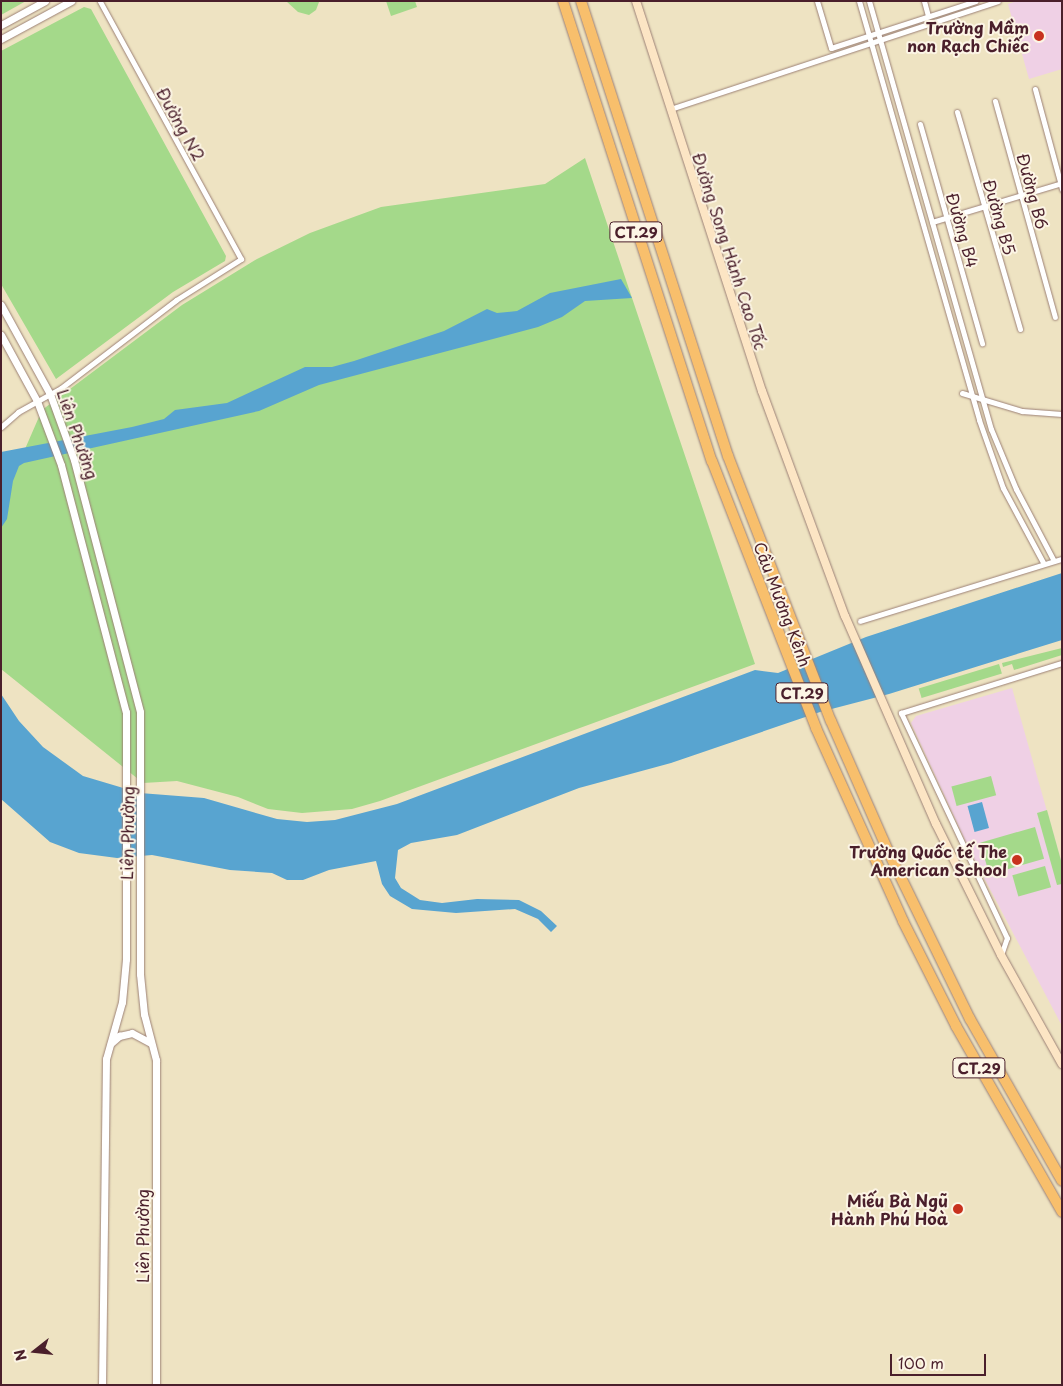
<!DOCTYPE html>
<meta charset="utf-8">
<style>
body{margin:0}
#map{position:relative;width:1063px;height:1386px;overflow:hidden;background:#eee3c2;font-family:"Playpen Sans",sans-serif}
div>[style]{position:absolute}
[style*='--x']{left:calc(var(--x)*1px);top:calc(var(--y)*1px);width:calc(var(--w)*1px);rotate:calc(var(--a)*1deg)}
.built>*{inset:0;background:#efd0e5}
.green>*{inset:0;background:#a4d98a;transform-origin:0 0}
.water>*{inset:0;background:#58a4d0;transform-origin:0 0}
.roads{filter:drop-shadow(0 0 1px #9c8176) drop-shadow(0 0 1px #9c8176)}
.minor>*{height:5px;margin:-2.5px;padding:0 2.5px;transform-origin:2.5px;border-radius:2.5px;background:#fff}
.tertiary>*{height:7px;margin:-3.5px;padding:0 3.5px;transform-origin:3.5px;border-radius:3.5px;background:#fff}
.secondary>*{height:8px;margin:-4px;padding:0 4px;transform-origin:4px;border-radius:4px;background:#fce5c4}
.motorway>*{height:10px;margin:-5px;padding:0 5px;transform-origin:5px;border-radius:5px;background:#f8bf6c}
.dots>*{width:14px;height:14px;translate:-50% -50%;box-sizing:border-box;border:2px solid #fcf5e5;border-radius:50%}
span{translate:-50% -50%;white-space:nowrap;text-align:center;line-height:1.15;-webkit-text-stroke:4px #fcf5e5;paint-order:stroke}
.shield-label span{padding:1px 4px;background:#fcf5e5;border:1px solid;border-radius:4px;-webkit-text-stroke-width:0}
.shield-label{font-size:15px;color:#4a1f2b;font-weight:700}
.poi-label{font-size:16px;color:#4a1f2b;font-weight:700}
.right{translate:-100% -50%;text-align:right}
.street-label{font-size:16px;color:#4a1f2b}
.frame{position:absolute;inset:0;border:2px solid #4a1f2b;pointer-events:none}
.north{position:absolute;left:10px;top:1326px;width:50px;height:50px;-webkit-text-stroke:4px #fcf5e5;paint-order:stroke;rotate:254deg;font-size:14px;font-weight:700;line-height:20px;text-align:center;color:#4a1f2b}
.north::after{content:'';display:block;margin:auto;width:18px;height:22px;background:#4a1f2b;clip-path:polygon(50% 0,100% 100%,50% 72%,0 100%)}
.scale{position:absolute;left:890px;top:1354px;width:96px;height:22px;box-sizing:border-box;border:2px solid #4a1f2b;border-top:0;padding-left:6px;font-size:15px;line-height:18px;white-space:nowrap;color:#4a1f2b;-webkit-text-stroke:4px #fcf5e5;paint-order:stroke}
</style>
<div id="map">
<div class="built">
<i style="clip-path:polygon(1017px 1px,1062px 1px,1062px 69px,1029px 79px,1008px 4px)"></i>
<i style="clip-path:polygon(1012px 688px,1062px 864px,1062px 1026px,972px 855px,911px 723px,916px 716px)"></i>
</div>
<div class="green">
<i style="clip-path:polygon(1px 1px,26px 1px,1px 15px)"></i>
<i style="clip-path:polygon(286px 1px,319px 1px,319px 2px,316px 10px,309px 15px,298px 12px)"></i>
<i style="clip-path:polygon(386px 1px,415px 1px,417px 7px,391px 16px)"></i>
<i style="clip-path:polygon(84px 7px,91px 9px,226px 256px,225px 261px,173px 292px,56px 379px,1px 284px,1px 51px)"></i>
<i style="clip-path:polygon(585px 158px,755px 664px,380px 801px,352px 809px,302px 813px,268px 809px,238px 797px,177px 781px,143px 783px,1px 669px,1px 504px,42px 410px,182px 305px,257px 259px,310px 233px,381px 207px,545px 184px)"></i>
<i style="clip-path:polygon(1062px 648px,1062px 655px,1014px 670px,1012px 664px,1003px 667px,1002px 663px)"></i>
<i style="left:999px;top:664px;width:10px;height:84px;rotate:73deg"></i>
<i style="left:991px;top:776px;width:20px;height:41px;rotate:75deg"></i>
<i style="clip-path:polygon(1047px 810px,1062px 864px,1062px 884px,1057px 885px,1037px 813px)"></i>
<i style="left:1035px;top:827px;width:33px;height:57px;rotate:74deg"></i>
<i style="left:1045px;top:866px;width:22px;height:34px;rotate:74deg"></i>
</div>
<div class="water">
<i style="clip-path:polygon(621px 279px,632px 298px,585px 301px,562px 317px,538px 327px,319px 385px,259px 411px,24px 463px,19px 466px,13px 481px,7px 519px,1px 528px,1px 452px,132px 427px,164px 419px,175px 410px,227px 403px,305px 367px,332px 367px,354px 361px,444px 331px,487px 309px,497px 313px,517px 311px,550px 293px)"></i>
<i style="clip-path:polygon(1062px 573px,1062px 640px,889px 694px,820px 712px,671px 763px,579px 788px,457px 835px,411px 843px,398px 850px,395px 878px,401px 888px,420px 900px,442px 903px,477px 899px,519px 900px,541px 911px,557px 926px,551px 932px,538px 919px,515px 909px,456px 913px,412px 909px,390px 896px,382px 884px,376px 861px,329px 870px,303px 880px,287px 880px,272px 873px,230px 870px,152px 855px,117px 858px,79px 853px,50px 842px,1px 799px,1px 694px,19px 721px,43px 747px,83px 776px,140px 793px,204px 798px,277px 819px,307px 822px,335px 820px,397px 804px,755px 670px,778px 673px,866px 637px)"></i>
<i style="left:982px;top:802px;width:27px;height:15px;rotate:75deg"></i>
</div>
<div class="roads">
<div class="minor">
<i style="--x:817;--y:1;--w:49;--a:73.4"></i>
<i style="--x:831;--y:48;--w:152;--a:-18"></i>
<i style="--x:859;--y:1;--w:436;--a:74"></i>
<i style="--x:979;--y:420;--w:72;--a:70.6"></i>
<i style="--x:1003;--y:488;--w:86;--a:61.7"></i>
<i style="--x:869;--y:1;--w:445;--a:74.1"></i>
<i style="--x:991;--y:429;--w:65;--a:67.4"></i>
<i style="--x:1016;--y:489;--w:81;--a:62.2"></i>
<i style="--x:924;--y:1;--w:16;--a:75"></i>
<i style="--x:1035;--y:89;--w:104;--a:74.9"></i>
<i style="--x:995;--y:101;--w:224;--a:74.5"></i>
<i style="--x:670;--y:109;--w:345;--a:-18.2"></i>
<i style="--x:957;--y:112;--w:226;--a:73.8"></i>
<i style="--x:920;--y:124;--w:228;--a:74.2"></i>
<i style="--x:932;--y:222;--w:136;--a:-16.7"></i>
<i style="--x:962;--y:393;--w:63;--a:16.7"></i>
<i style="--x:1022;--y:411;--w:40;--a:4.3"></i>
<i style="--x:1;--y:427;--w:23;--a:-41"></i>
<i style="--x:18;--y:412;--w:49;--a:-29.2"></i>
<i style="--x:61;--y:388;--w:145;--a:-37.4"></i>
<i style="--x:176;--y:300;--w:77;--a:-32.2"></i>
<i style="--x:241;--y:259;--w:294;--a:-118.7"></i>
<i style="--x:860;--y:621;--w:211;--a:-17.1"></i>
<i style="--x:1001;--y:955;--w:18;--a:-71"></i>
<i style="--x:1007;--y:938;--w:249;--a:-115.2"></i>
<i style="--x:901;--y:713;--w:169;--a:-17.3"></i>
</div>
<div class="tertiary">
<i style="--x:1;--y:25;--w:50;--a:-28.6"></i>
<i style="--x:1;--y:39;--w:80;--a:-28.5"></i>
<i style="--x:1;--y:305;--w:102;--a:61.2"></i>
<i style="--x:50;--y:394;--w:70;--a:70"></i>
<i style="--x:74;--y:460;--w:260;--a:75.3"></i>
<i style="--x:140;--y:712;--w:262;--a:90"></i>
<i style="--x:140;--y:974;--w:40;--a:84.3"></i>
<i style="--x:144;--y:1014;--w:48;--a:75.4"></i>
<i style="--x:156;--y:1060;--w:325;--a:90"></i>
<i style="--x:1;--y:335;--w:75;--a:61.4"></i>
<i style="--x:37;--y:401;--w:68;--a:69.4"></i>
<i style="--x:61;--y:465;--w:255;--a:75.3"></i>
<i style="--x:126;--y:712;--w:247;--a:90"></i>
<i style="--x:126;--y:959;--w:43;--a:95.3"></i>
<i style="--x:122;--y:1002;--w:59;--a:105.7"></i>
<i style="--x:106;--y:1059;--w:326;--a:90.7"></i>
<i style="--x:111;--y:1043;--w:11;--a:-41"></i>
<i style="--x:119;--y:1036;--w:13;--a:-13"></i>
<i style="--x:132;--y:1033;--w:21;--a:28"></i>
</div>
<div class="secondary">
<i style="--x:636;--y:1;--w:410;--a:72.1"></i>
<i style="--x:762;--y:391;--w:240;--a:69.8"></i>
<i style="--x:845;--y:616;--w:227;--a:66.4"></i>
<i style="--x:936;--y:824;--w:146;--a:63.6"></i>
<i style="--x:1001;--y:955;--w:125;--a:60.8"></i>
</div>
<div class="motorway">
<i style="--x:563;--y:1;--w:484;--a:72.1"></i>
<i style="--x:712;--y:461;--w:287;--a:68.7"></i>
<i style="--x:816;--y:728;--w:212;--a:65.7"></i>
<i style="--x:903;--y:921;--w:118;--a:63.2"></i>
<i style="--x:956;--y:1026;--w:214;--a:60.3"></i>
<i style="--x:581;--y:1;--w:478;--a:72.1"></i>
<i style="--x:728;--y:456;--w:284;--a:68.8"></i>
<i style="--x:831;--y:721;--w:142;--a:66.3"></i>
<i style="--x:888;--y:851;--w:187;--a:64"></i>
<i style="--x:970;--y:1019;--w:186;--a:60.4"></i>
</div>
</div>
<div class="dots">
<i style="left:1039px;top:36px;background:#c8321e"></i>
<i style="left:1017px;top:860px;background:#c8321e"></i>
<i style="left:958px;top:1209px;background:#c8321e"></i>
</div>
<div class="shield-label">
<span style="left:636px;top:232px">CT.29</span>
<span style="left:802px;top:693px">CT.29</span>
<span style="left:979px;top:1068px">CT.29</span>
</div>
<div class="poi-label">
<span class="right" style="left:1029px;top:36px">Trường Mầm<br>non Rạch Chiếc</span>
<span class="right" style="left:1007px;top:860px">Trường Quốc tế The<br>American School</span>
<span class="right" style="left:948px;top:1209px">Miếu Bà Ngũ<br>Hành Phú Hoà</span>
</div>
<div class="street-label">
<span style="left:181px;top:124px;rotate:61deg">Đường N2</span>
<span style="left:1033px;top:191px;rotate:75deg">Đường B6</span>
<span style="left:1000px;top:217px;rotate:74deg">Đường B5</span>
<span style="left:963px;top:230px;rotate:74deg">Đường B4</span>
<span style="left:730px;top:251px;rotate:72deg">Đường Song Hành Cao Tốc</span>
<span style="left:78px;top:434px;rotate:71deg">Liên Phường</span>
<span style="left:783px;top:604px;rotate:69deg">Cầu Mương Kênh</span>
<span style="left:127px;top:833px;rotate:-89deg">Liên Phường</span>
<span style="left:142px;top:1236px;rotate:-90deg">Liên Phường</span>
</div>
<div class="frame"></div>
<div class="north">N</div>
<div class="scale">100 m</div>
</div>
